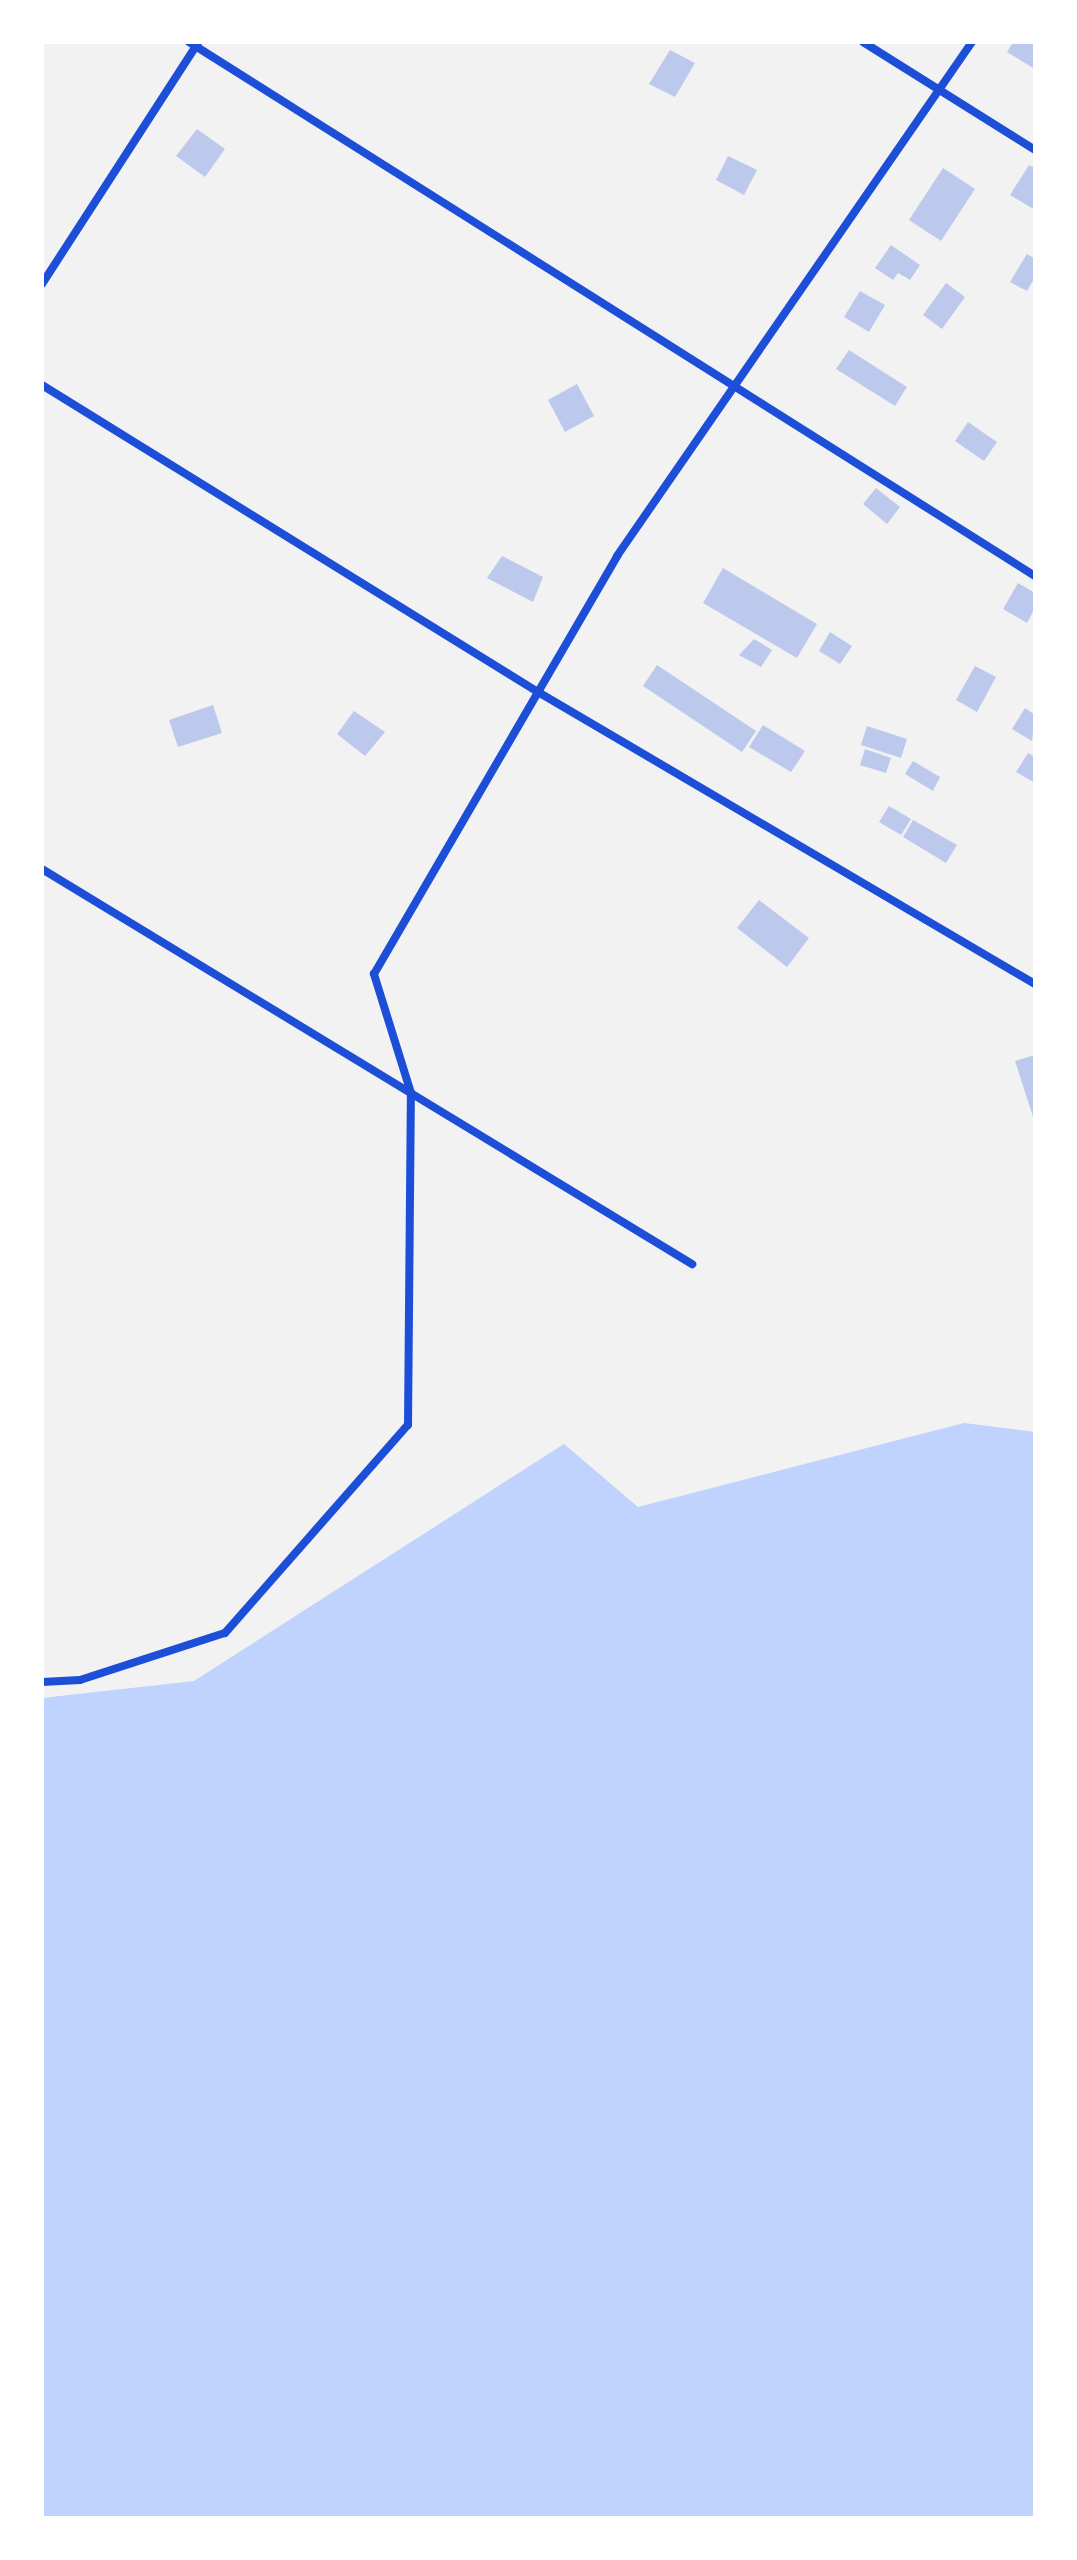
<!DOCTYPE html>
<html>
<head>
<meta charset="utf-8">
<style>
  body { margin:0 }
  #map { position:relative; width:1077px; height:2560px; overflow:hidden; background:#f2f2f2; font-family:Poppins,sans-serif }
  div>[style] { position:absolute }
  .water>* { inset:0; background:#bfd3fe }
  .building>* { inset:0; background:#bdc9ec }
  .minor>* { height:8px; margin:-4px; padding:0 4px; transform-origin:4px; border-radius:4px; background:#1d4ed8 }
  span { translate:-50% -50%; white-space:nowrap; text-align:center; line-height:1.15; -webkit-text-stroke:8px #fff; paint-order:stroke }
  .frame { position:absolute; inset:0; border:44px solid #fff; pointer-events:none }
</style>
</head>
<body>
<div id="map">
  <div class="water">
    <div style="clip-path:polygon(964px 1423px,1035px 1432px,1035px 2518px,42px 2518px,42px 1698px,194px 1681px,564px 1444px,638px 1507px)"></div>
  </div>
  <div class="building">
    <div style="clip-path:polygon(1013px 42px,1035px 42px,1035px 69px,1007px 52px)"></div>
    <div style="clip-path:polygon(670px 50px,695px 63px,675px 97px,649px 84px)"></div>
    <div style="clip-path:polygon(197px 129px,225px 149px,205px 177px,176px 156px)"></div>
    <div style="clip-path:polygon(728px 156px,757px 170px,744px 195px,716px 180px)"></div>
    <div style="clip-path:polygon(1029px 165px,1035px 168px,1035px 210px,1010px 195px)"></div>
    <div style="clip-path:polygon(943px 168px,975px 189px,941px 241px,909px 220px)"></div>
    <div style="clip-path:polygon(891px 245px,920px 265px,910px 280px,898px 273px,893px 280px,875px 268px)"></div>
    <div style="clip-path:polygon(1027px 254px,1035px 259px,1035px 277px,1027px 291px,1010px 282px)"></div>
    <div style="clip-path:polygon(946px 283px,965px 297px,942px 329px,923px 315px)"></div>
    <div style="clip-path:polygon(860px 291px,885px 305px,869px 332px,844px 317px)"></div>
    <div style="clip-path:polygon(849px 350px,907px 387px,895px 406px,836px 369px)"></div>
    <div style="clip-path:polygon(577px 384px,594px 416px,565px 432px,548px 400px)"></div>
    <div style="clip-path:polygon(968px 422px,997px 442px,984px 461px,955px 441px)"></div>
    <div style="clip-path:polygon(876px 488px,900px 507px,887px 524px,863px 504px)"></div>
    <div style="clip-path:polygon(502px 556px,543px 577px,533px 602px,487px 578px)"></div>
    <div style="clip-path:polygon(723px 568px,817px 624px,797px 658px,703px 603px)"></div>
    <div style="clip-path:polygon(1018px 583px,1035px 593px,1035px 608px,1027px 623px,1003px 609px)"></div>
    <div style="clip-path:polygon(830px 632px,852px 646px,840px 664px,819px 651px)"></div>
    <div style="clip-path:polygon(754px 639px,772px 650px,761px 667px,739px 655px)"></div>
    <div style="clip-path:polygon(657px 665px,756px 731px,742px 752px,643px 686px)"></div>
    <div style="clip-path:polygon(975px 666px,996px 677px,977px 712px,956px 700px)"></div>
    <div style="clip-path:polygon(213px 705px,222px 733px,178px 747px,169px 720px)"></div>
    <div style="clip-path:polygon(1025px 708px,1035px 715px,1032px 741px,1012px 729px)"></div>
    <div style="clip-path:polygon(354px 711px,385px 732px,365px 756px,337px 734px)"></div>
    <div style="clip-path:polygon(763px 725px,805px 751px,791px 772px,749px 747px)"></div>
    <div style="clip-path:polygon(867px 726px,907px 739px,901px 758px,861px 745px)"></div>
    <div style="clip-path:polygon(865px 749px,891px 758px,886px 773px,860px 765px)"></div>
    <div style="clip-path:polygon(1028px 753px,1035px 757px,1035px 783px,1016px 772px)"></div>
    <div style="clip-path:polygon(913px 761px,940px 777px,933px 791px,905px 774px)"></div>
    <div style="clip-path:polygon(889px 806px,911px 819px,901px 835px,879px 822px)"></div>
    <div style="clip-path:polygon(913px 820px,957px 845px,946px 863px,903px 837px)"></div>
    <div style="clip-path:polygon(759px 900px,809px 938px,787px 967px,737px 928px)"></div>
    <div style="clip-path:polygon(1035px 1055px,1035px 1120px,1034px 1120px,1015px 1061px)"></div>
  </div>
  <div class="minor">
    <div style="left:189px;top:42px;width:1000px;rotate:32.26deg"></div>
    <div style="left:863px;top:42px;width:203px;rotate:32.1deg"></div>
    <div style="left:42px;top:284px;width:287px;rotate:-57.1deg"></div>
    <div style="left:42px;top:385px;width:583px;rotate:31.76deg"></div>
    <div style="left:538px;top:692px;width:576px;rotate:30.44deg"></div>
    <div style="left:42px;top:869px;width:761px;rotate:31.29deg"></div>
    <div style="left:42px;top:1682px;width:38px;rotate:-3deg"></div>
    <div style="left:80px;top:1680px;width:152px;rotate:-18deg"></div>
    <div style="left:225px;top:1633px;width:277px;rotate:-48.7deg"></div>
    <div style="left:408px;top:1425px;width:332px;rotate:-89.5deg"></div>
    <div style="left:411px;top:1093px;width:125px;rotate:-107.3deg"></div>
    <div style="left:374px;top:974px;width:484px;rotate:-59.8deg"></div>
    <div style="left:617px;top:556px;width:625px;rotate:-55.37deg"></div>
  </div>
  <div class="frame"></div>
</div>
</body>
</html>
